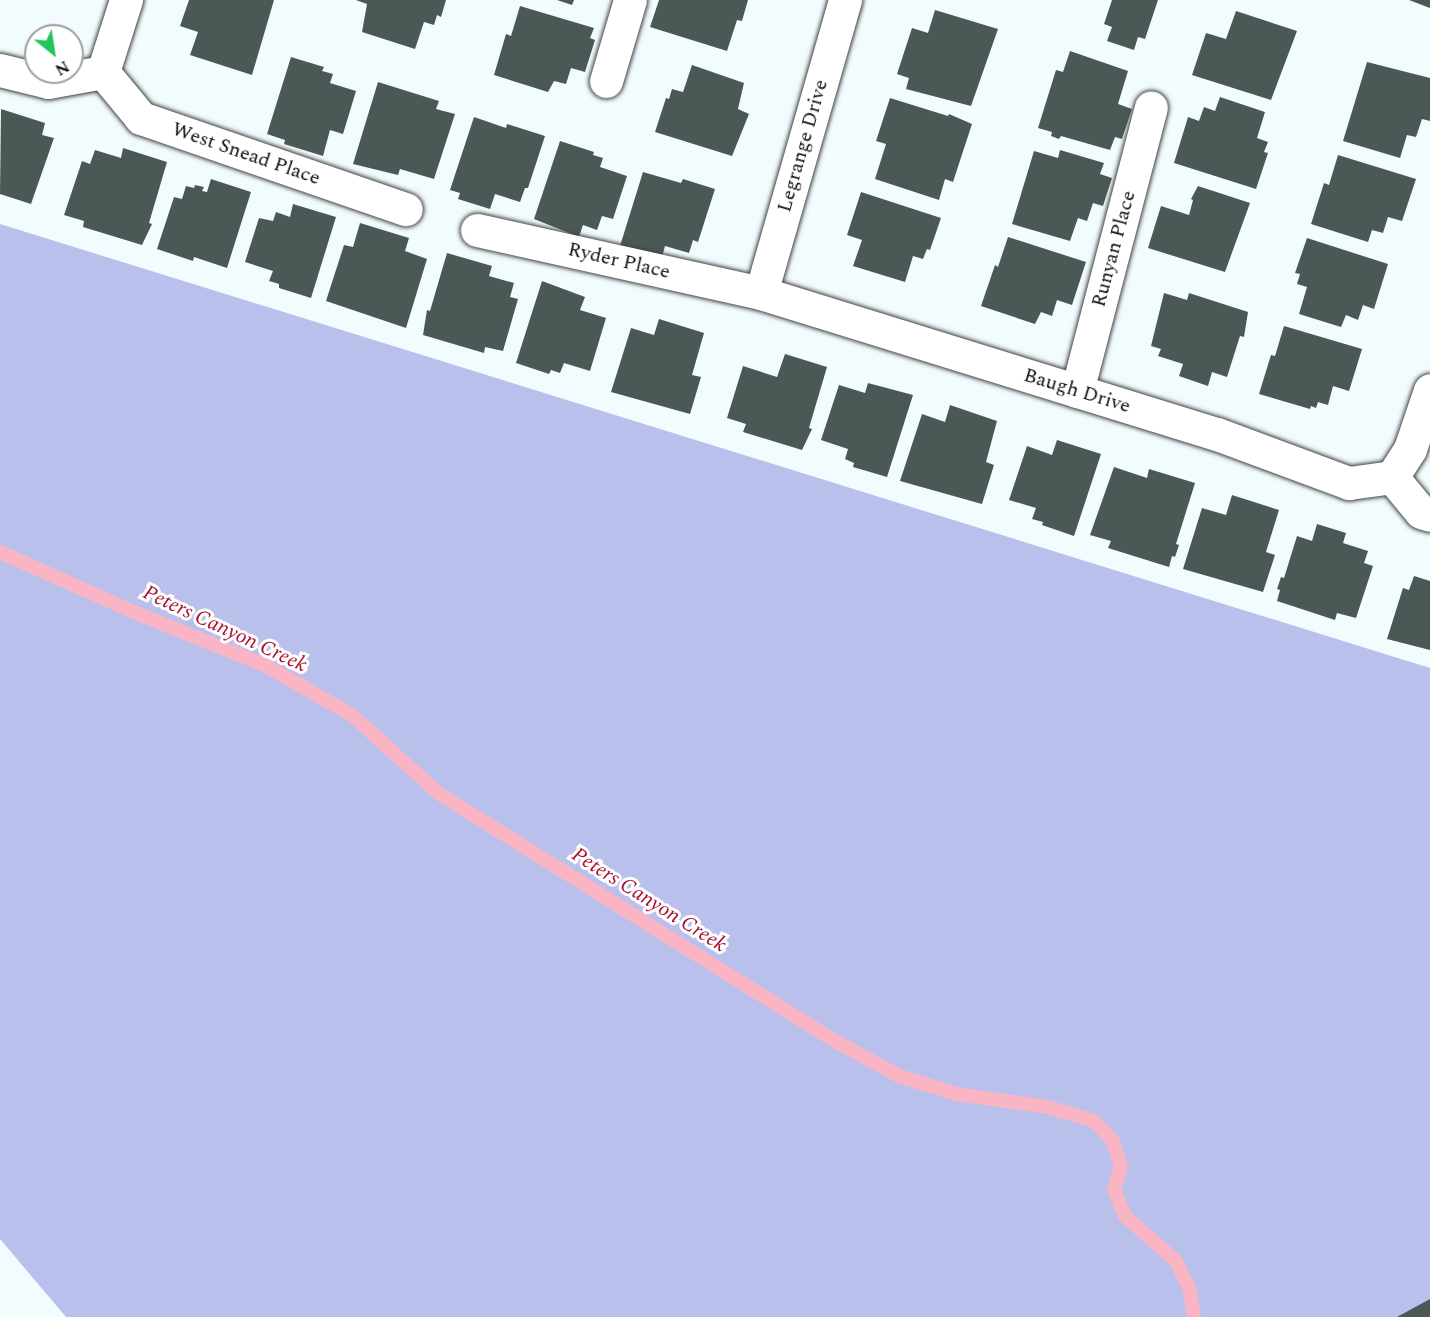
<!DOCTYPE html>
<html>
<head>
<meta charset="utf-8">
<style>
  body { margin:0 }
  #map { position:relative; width:1430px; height:1317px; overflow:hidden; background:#f2fcff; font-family:Spectral,serif }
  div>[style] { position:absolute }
  .green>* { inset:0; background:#b9c0ec }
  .stream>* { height:14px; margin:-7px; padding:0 7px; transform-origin:7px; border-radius:7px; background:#f9b5c4 }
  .building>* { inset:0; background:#4b5956 }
  .roads { filter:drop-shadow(0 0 2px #434343) drop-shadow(0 0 2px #434343) }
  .minor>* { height:33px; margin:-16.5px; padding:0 16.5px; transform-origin:16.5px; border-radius:16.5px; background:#fff }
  span { translate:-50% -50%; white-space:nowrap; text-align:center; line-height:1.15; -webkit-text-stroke:6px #fff; paint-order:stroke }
  .street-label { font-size:20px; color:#101010 }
  .water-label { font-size:21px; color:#a8122c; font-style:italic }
  .north { position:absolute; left:24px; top:24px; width:60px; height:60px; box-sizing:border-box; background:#fff; border:2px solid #9f9f9f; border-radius:50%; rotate:150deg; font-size:16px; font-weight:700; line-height:24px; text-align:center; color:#101010 }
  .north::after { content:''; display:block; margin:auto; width:21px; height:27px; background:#21c65a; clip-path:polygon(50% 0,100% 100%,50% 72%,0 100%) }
</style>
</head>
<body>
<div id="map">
  <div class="green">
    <div style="clip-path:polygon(0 224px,1430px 668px,1430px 1317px,66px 1317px,0 1239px)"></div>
  </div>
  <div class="stream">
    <div style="left:0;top:552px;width:147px;rotate:24.1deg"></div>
    <div style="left:134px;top:612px;width:143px;rotate:22.2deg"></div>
    <div style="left:266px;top:666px;width:99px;rotate:29.7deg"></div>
    <div style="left:352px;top:715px;width:116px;rotate:42.2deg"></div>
    <div style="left:438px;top:793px;width:470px;rotate:32deg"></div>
    <div style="left:837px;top:1042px;width:71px;rotate:28.7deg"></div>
    <div style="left:899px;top:1076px;width:60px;rotate:17.5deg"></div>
    <div style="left:956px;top:1094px;width:93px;rotate:8deg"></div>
    <div style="left:1048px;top:1107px;width:48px;rotate:16.9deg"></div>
    <div style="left:1094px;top:1121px;width:25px;rotate:45deg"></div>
    <div style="left:1112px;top:1139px;width:28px;rotate:72deg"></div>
    <div style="left:1121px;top:1166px;width:25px;rotate:106deg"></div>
    <div style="left:1114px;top:1190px;width:28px;rotate:67deg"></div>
    <div style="left:1125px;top:1216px;width:68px;rotate:41.4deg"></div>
    <div style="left:1176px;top:1261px;width:30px;rotate:64deg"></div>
    <div style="left:1189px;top:1288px;width:29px;rotate:80deg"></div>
  </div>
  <div class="building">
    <div style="clip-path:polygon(189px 0,274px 0,252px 75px,190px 55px,198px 32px,180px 26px)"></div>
    <div style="clip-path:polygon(356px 0,446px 0,441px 17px,437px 15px,434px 25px,424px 22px,415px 49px,362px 32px,367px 4px)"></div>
    <div style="clip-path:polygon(557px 0,574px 0,572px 5px)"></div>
    <div style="clip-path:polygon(659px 0,748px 0,742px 21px,737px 20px,727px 51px,650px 27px)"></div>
    <div style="clip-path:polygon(1112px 0,1158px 0,1145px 39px,1138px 37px,1134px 50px,1107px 41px,1112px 27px,1104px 24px)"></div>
    <div style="clip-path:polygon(1409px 0,1430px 0,1430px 8px)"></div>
    <div style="clip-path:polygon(520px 6px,594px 28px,590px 38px,595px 40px,585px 72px,571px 68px,566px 84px,554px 81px,548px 92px,494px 75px,506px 34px,511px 36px)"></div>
    <div style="clip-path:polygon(935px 10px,998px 29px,971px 106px,906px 89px,909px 78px,897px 74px,912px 28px,928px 33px)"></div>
    <div style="clip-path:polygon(1236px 11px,1297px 31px,1271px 100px,1192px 75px,1206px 33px,1226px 39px)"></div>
    <div style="clip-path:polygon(1070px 51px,1128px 71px,1118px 104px,1132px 109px,1122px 139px,1115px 137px,1110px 150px,1061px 136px,1059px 139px,1051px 136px,1052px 132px,1038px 128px,1056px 70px,1063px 72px)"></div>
    <div style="clip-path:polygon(291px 57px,324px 67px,322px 71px,333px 74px,330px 83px,356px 91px,343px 134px,330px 130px,323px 156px,284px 144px,285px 140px,267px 134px)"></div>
    <div style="clip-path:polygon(1367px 62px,1430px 78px,1430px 121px,1422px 119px,1416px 137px,1407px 135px,1400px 158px,1343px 141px)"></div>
    <div style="clip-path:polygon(692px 65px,744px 83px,738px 109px,749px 114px,732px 156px,655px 132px,666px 98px,669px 99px,672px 89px,683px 92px)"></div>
    <div style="clip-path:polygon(378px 82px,439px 101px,436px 109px,455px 114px,434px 179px,400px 169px,398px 175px,353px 164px)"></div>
    <div style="clip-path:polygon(1220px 97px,1265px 112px,1257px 138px,1268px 142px,1264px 152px,1268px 153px,1256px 189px,1174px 163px,1188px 117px,1199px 121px,1204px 107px,1215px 111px)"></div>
    <div style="clip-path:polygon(890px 98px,948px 116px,949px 114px,972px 124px,953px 182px,945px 179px,939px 200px,875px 179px,886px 144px,876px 141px)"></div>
    <div style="clip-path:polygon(1px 109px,45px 123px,42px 135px,54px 138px,31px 204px,0 194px)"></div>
    <div style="clip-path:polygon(474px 117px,506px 128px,507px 124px,545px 136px,528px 188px,525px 188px,520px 202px,495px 194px,490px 209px,458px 199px,460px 193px,450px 190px)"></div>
    <div style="clip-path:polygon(560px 141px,594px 152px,593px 155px,603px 158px,600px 167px,627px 176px,613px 219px,602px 216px,597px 230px,583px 225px,579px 237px,534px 219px)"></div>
    <div style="clip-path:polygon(123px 148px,167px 162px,149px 223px,152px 224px,142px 245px,83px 227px,84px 221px,64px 215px,82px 161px,90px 164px,95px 150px,121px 158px)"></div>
    <div style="clip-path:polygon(1060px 150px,1104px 163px,1100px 174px,1112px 178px,1103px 206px,1093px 203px,1087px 221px,1078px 218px,1070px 241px,1012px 224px,1034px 151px,1058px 158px)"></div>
    <div style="clip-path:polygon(1338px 155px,1416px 179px,1402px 221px,1388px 217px,1383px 233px,1372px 230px,1368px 242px,1311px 224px,1324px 183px,1329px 185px)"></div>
    <div style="clip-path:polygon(643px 172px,681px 183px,683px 179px,715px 189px,698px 242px,693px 240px,689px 253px,665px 246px,661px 261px,620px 246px)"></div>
    <div style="clip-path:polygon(211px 179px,251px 192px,227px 268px,194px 257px,193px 261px,157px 249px,174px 197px,182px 199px,186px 186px,194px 188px,195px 185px,204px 187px,202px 191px,207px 192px)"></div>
    <div style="clip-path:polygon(1198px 186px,1250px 203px,1225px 272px,1148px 248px,1161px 206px,1189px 215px,1193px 200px,1191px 199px)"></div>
    <div style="clip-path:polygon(861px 192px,941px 218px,930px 250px,927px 249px,923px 259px,913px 256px,905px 282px,853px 266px,862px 240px,847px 235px)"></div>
    <div style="clip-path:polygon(293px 204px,336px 217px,311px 298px,279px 288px,279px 284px,269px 281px,273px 271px,245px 262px,259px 218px,273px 221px,276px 212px,290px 217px)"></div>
    <div style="clip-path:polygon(360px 223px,409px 238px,405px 251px,427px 259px,406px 328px,326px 301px,344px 245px,353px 247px)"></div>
    <div style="clip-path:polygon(1008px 237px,1086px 262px,1072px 305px,1057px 300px,1052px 316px,1041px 312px,1035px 324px,981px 306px,995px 265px,998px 267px)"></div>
    <div style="clip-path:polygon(1307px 238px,1388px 264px,1374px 309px,1363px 305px,1358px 320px,1346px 315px,1341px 327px,1299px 314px,1307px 287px,1297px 284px,1300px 274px,1295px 273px)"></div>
    <div style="clip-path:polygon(447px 253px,492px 266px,489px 276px,514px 283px,510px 297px,518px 299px,503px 351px,485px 347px,484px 353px,423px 335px,427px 310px,430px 311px)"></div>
    <div style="clip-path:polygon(542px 281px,585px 297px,580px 310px,606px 318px,590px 371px,564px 363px,560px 373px,551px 370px,549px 374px,516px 363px)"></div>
    <div style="clip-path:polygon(1164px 293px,1187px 300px,1189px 293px,1248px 312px,1244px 337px,1240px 336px,1227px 377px,1212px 372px,1208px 386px,1179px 376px,1183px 364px,1158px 356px,1161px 349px,1151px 346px)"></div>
    <div style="clip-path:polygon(659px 319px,704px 333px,692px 375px,701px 377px,690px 414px,611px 392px,631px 328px,654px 335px)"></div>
    <div style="clip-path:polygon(1284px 326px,1362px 349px,1349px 391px,1333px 386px,1328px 405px,1318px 402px,1316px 408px,1311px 406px,1310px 409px,1259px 394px,1271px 355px,1275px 356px)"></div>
    <div style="clip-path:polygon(785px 354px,827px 367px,809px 428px,812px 429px,802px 450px,743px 432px,746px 424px,727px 418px,743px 366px,777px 377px)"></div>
    <div style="clip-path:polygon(868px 383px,913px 395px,887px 477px,853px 467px,854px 463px,845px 459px,848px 449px,821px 440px,839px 385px,865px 393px)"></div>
    <div style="clip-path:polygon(950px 405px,997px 421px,986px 462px,994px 465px,982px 504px,900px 481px,922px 414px,945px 422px)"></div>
    <div style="clip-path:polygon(1057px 440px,1101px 454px,1074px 536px,1042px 525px,1043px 522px,1032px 519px,1036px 508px,1009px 500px,1027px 446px,1052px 455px)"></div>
    <div style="clip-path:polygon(1114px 467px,1147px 478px,1149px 469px,1195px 483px,1176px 544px,1179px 545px,1175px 557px,1172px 556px,1169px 567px,1108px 548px,1111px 541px,1090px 535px)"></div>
    <div style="clip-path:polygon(1232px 495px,1279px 510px,1266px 552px,1275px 555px,1263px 592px,1183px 569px,1202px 508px,1226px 515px)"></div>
    <div style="clip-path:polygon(1317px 524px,1346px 533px,1343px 543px,1368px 551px,1364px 563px,1373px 566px,1356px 618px,1337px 613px,1335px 620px,1277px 601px,1280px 590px,1277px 589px,1281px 577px,1284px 578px,1297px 536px,1312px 541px)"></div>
    <div style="clip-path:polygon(1414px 576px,1430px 581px,1430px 650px,1387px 639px,1403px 588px,1409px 590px)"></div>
    <div style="clip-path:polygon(1430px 1299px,1430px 1317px,1397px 1317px)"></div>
  </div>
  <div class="roads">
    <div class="minor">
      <div style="left:0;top:70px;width:49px;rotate:14deg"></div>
      <div style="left:48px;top:82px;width:56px;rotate:-10.3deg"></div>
      <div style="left:103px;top:72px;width:60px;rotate:50.4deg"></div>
      <div style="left:141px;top:118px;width:280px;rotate:19deg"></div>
      <div style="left:103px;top:72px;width:76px;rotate:-72.3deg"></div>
      <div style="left:606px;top:81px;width:84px;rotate:-73.5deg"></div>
      <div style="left:477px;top:230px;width:291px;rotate:12.5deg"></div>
      <div style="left:761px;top:293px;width:477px;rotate:17.2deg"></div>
      <div style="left:1217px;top:434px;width:141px;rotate:20.4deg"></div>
      <div style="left:1349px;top:483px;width:43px;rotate:-7.9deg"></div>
      <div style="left:761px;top:293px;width:305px;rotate:-74deg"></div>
      <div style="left:1077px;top:391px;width:293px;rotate:-75.4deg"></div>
      <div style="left:1392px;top:477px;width:33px;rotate:-57deg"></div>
      <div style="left:1410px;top:449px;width:62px;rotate:-71.3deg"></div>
      <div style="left:1392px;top:477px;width:45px;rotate:50.4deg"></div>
      <div style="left:1421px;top:512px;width:9px;rotate:18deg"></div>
    </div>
  </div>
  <div class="street-label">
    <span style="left:803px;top:146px;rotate:-74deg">Legrange Drive</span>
    <span style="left:246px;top:154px;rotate:19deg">West Snead Place</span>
    <span style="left:1114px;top:249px;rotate:-75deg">Runyan Place</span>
    <span style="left:619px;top:261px;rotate:13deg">Ryder Place</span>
    <span style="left:1077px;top:391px;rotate:17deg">Baugh Drive</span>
  </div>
  <div class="water-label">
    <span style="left:225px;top:629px;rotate:25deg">Peters Canyon Creek</span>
    <span style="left:649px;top:900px;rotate:32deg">Peters Canyon Creek</span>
  </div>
  <div class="north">N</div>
</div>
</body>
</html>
